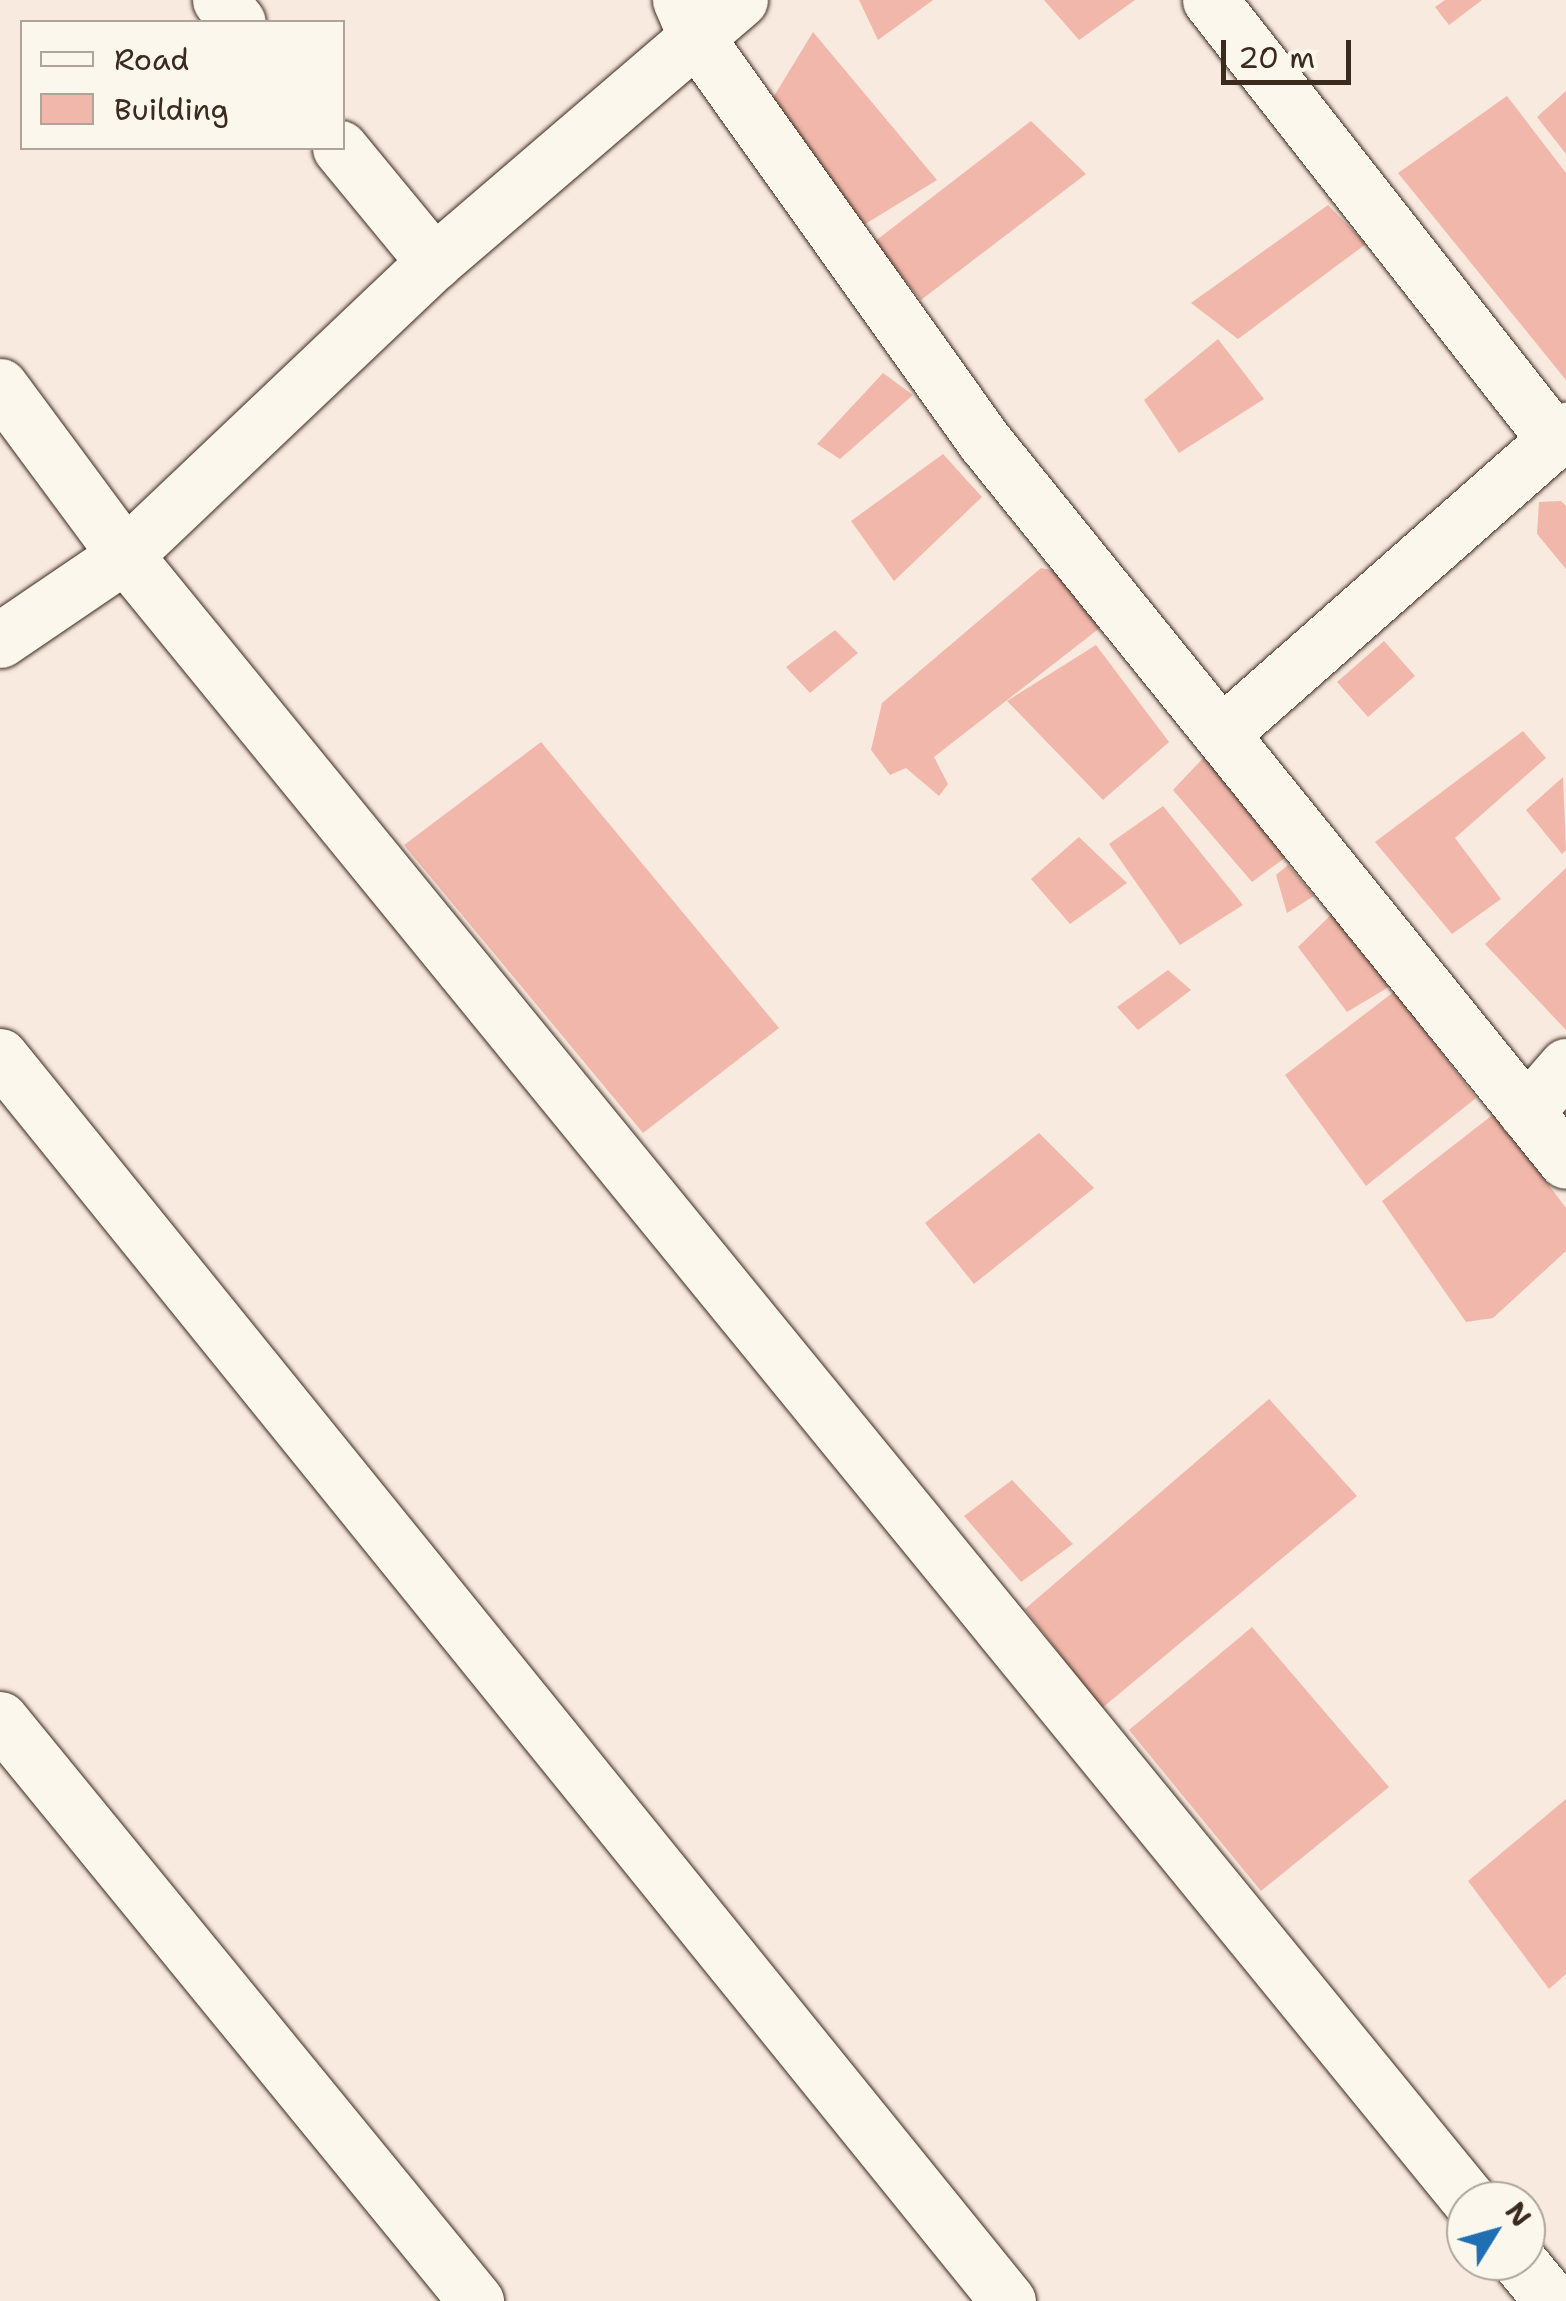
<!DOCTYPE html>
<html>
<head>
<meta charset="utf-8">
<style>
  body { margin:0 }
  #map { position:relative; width:1566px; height:2301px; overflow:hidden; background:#f9eadf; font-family:"Shantell Sans",sans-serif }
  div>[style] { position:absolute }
  .building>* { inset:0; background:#f1b7aa }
  .roads { filter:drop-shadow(0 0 2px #3b2a1e) drop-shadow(0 0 2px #3b2a1e) }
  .minor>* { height:55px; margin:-27.5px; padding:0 27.5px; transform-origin:27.5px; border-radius:27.5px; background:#fbf7ec }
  span { translate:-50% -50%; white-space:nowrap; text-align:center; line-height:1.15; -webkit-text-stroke:9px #fbf7ec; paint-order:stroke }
  .legend { position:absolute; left:20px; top:20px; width:325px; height:130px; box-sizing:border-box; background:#fbf7ec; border:2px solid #aea59a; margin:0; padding:12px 18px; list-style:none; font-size:30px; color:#3b2a1e }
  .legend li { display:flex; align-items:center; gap:20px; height:50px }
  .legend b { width:50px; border:2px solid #aea59a }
  .north { position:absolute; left:1446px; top:2181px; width:100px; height:100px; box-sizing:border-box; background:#fbf7ec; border:2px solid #aea59a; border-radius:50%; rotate:53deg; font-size:28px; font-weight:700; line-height:40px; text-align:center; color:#3b2a1e }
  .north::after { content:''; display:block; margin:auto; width:35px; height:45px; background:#1f6fb2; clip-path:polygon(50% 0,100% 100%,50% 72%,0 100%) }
  .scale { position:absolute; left:1221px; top:40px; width:130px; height:45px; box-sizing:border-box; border:5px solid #3b2a1e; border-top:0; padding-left:12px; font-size:30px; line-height:35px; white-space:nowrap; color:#3b2a1e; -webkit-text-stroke:8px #fbf7ec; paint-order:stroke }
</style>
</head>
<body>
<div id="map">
  <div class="building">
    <div style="clip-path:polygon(859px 0,933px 0,878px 40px)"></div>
    <div style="clip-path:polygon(1044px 0,1135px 0,1079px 40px)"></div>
    <div style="clip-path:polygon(1445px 0,1482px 0,1449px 25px,1435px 7px)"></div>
    <div style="clip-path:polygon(813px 32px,937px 180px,862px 226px,768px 106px)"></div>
    <div style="clip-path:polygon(1566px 91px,1566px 154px,1537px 117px)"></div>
    <div style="clip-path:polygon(1507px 96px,1566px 173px,1566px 380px,1398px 173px)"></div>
    <div style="clip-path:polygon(1031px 121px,1086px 174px,921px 300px,874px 242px)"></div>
    <div style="clip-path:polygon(1328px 205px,1366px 244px,1238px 339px,1191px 303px)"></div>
    <div style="clip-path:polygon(1218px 339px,1264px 399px,1179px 453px,1144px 400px)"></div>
    <div style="clip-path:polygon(883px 373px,913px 395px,840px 459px,817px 444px)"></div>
    <div style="clip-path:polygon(943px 454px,982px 497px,894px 581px,851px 521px)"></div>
    <div style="clip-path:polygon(1561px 501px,1566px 506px,1566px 569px,1537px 534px,1539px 502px)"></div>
    <div style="clip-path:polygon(1041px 568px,1060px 572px,1101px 627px,934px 757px,948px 784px,939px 796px,906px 768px,890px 775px,871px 750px,882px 703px)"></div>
    <div style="clip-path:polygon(835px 630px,858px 653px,810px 693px,786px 667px)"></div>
    <div style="clip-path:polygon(1384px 641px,1415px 676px,1368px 717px,1337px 682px)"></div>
    <div style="clip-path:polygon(1096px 645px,1169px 742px,1103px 800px,1007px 701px)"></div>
    <div style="clip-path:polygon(1523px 731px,1546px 758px,1455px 838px,1501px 899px,1452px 934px,1375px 842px)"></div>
    <div style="clip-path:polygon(541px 742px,779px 1028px,643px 1133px,404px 845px)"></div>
    <div style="clip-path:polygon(1205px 756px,1286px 857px,1252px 882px,1173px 790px)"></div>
    <div style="clip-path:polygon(1563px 777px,1566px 850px,1562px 854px,1526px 810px)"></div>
    <div style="clip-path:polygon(1163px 806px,1243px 905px,1180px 945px,1109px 844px)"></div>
    <div style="clip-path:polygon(1079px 837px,1127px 883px,1070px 924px,1031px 879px)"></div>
    <div style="clip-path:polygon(1288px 865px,1314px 896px,1287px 913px,1276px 875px)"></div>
    <div style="clip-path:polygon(1566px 868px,1566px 1030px,1485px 944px)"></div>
    <div style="clip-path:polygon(1341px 905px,1397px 982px,1347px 1012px,1298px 947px)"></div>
    <div style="clip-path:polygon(1168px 970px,1191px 990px,1138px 1030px,1117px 1007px)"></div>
    <div style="clip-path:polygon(1395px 991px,1476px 1098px,1366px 1186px,1285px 1075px)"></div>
    <div style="clip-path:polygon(1495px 1113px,1566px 1208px,1566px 1251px,1493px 1318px,1466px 1322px,1382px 1201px)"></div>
    <div style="clip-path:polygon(1039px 1133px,1094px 1188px,974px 1284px,925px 1223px)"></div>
    <div style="clip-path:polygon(1269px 1399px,1357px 1496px,1102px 1708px,1025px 1609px)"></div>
    <div style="clip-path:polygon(1012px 1480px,1073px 1544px,1021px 1582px,964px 1516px)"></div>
    <div style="clip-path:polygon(1252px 1627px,1389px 1787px,1261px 1891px,1129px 1730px)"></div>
    <div style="clip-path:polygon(1566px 1799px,1566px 1974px,1549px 1989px,1468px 1881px)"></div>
  </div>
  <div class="roads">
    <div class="minor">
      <div style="left:220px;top:0;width:28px;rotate:51deg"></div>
      <div style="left:680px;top:0;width:40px;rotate:66.6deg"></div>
      <div style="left:696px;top:37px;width:498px;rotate:54.5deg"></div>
      <div style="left:985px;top:442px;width:924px;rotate:51.06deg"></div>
      <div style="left:1210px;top:0;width:559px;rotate:51.9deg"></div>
      <div style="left:340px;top:148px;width:148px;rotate:50.5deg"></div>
      <div style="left:0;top:386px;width:210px;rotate:53.5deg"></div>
      <div style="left:125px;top:555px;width:2126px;rotate:50.75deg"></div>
      <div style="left:0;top:640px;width:151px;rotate:-34.2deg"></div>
      <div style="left:125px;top:555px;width:426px;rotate:-43.5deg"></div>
      <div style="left:434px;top:262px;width:403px;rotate:-40.6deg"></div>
      <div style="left:1221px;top:734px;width:460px;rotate:-41.4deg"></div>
      <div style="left:0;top:1056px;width:1602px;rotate:51.01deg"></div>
      <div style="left:1526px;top:1112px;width:61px;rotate:-49deg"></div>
      <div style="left:0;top:1719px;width:752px;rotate:50.72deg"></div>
      <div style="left:1519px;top:2261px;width:52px;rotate:50.5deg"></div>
    </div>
  </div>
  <ul class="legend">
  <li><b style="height:12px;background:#fbf7ec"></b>Road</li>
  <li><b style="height:28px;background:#f1b7aa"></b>Building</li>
  </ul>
  <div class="north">N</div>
  <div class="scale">20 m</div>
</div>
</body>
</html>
